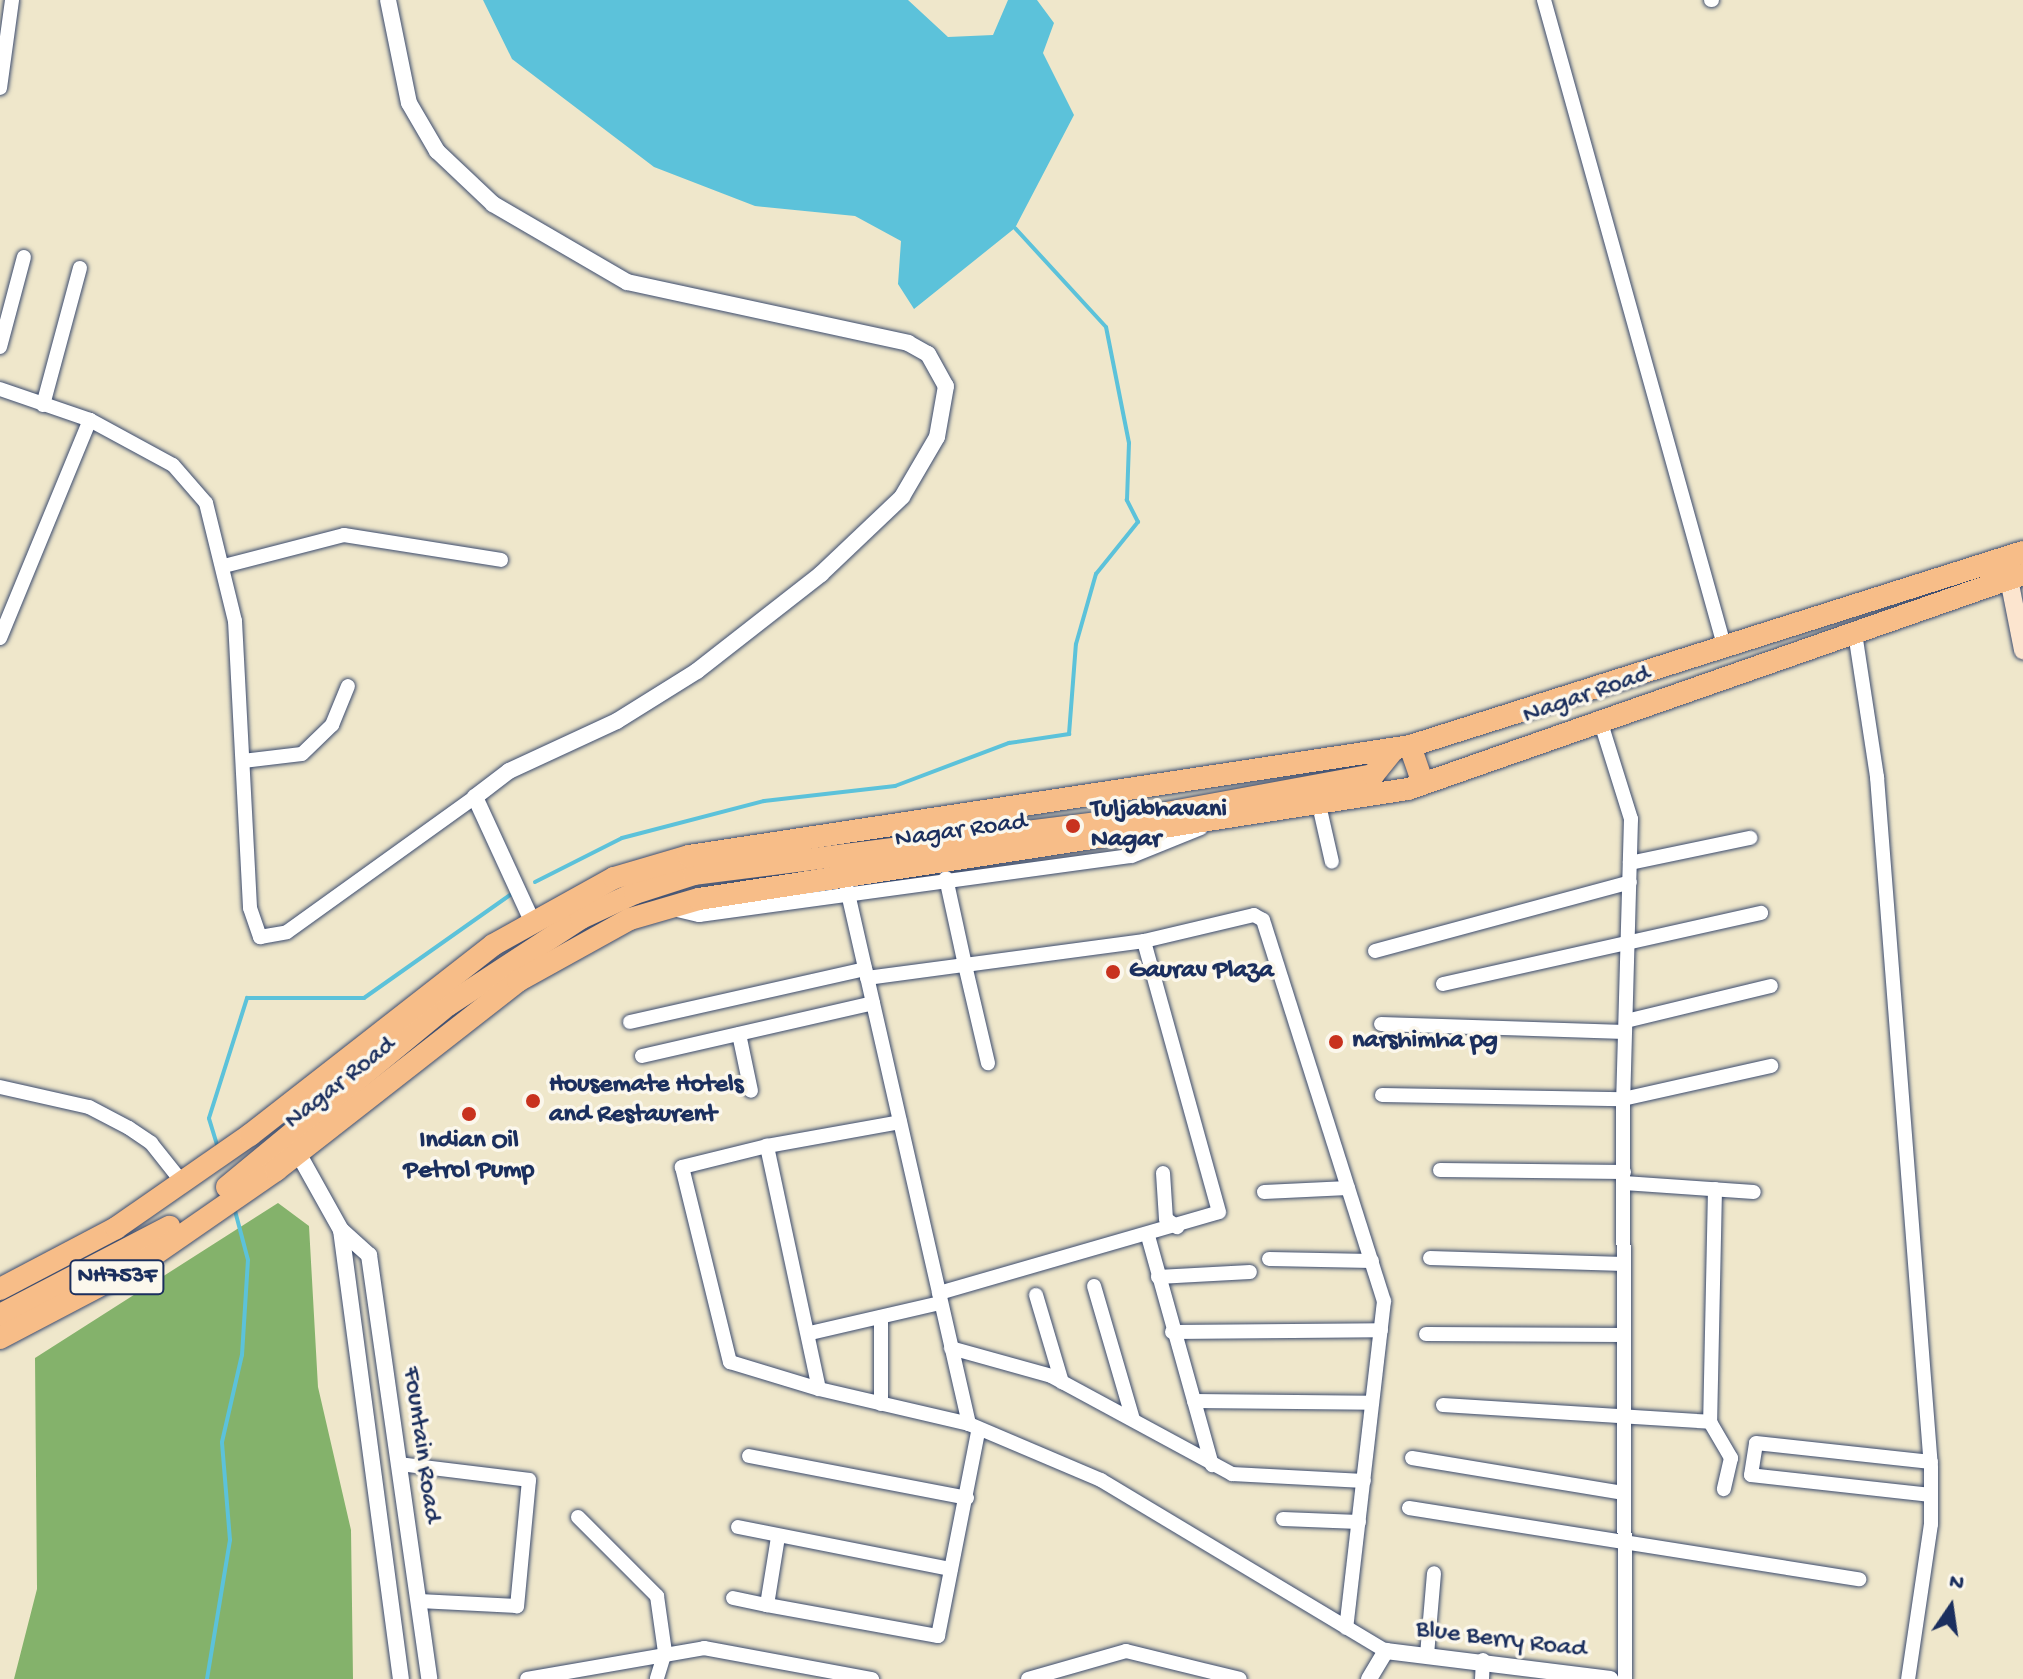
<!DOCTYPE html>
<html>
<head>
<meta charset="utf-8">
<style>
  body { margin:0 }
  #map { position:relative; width:2023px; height:1679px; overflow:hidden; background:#efe7cb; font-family:"Gochi Hand",sans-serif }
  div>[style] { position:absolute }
  .forest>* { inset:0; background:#84b26b }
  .water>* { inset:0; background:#5cc2da }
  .stream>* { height:4px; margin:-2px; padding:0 2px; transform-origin:2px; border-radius:2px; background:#5cc2da }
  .roads { filter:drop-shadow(0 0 2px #3b4b6e) drop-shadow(0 0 2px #3b4b6e) }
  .minor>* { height:14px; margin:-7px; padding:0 7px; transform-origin:7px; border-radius:7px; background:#fff }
  .tertiary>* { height:16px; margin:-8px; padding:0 8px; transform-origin:8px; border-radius:8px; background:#fff }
  .secondary>* { height:18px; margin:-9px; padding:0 9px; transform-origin:9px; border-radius:9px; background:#fce5cf }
  .trunk>* { height:22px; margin:-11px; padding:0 11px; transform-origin:11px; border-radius:11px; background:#f7bd88 }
  .dots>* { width:22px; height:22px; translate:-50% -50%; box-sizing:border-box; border:4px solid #fbf7ec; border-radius:50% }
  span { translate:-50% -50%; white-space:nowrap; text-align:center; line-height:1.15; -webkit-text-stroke:7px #fbf7ec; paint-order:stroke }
  .shield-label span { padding:2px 6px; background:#fbf7ec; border:2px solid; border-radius:6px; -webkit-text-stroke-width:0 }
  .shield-label { font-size:24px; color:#1b2f5e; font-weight:700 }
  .street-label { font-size:26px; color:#1b2f5e }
  .poi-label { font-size:26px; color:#1b2f5e; font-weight:700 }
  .left { translate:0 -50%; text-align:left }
  .north { position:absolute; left:1911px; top:1567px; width:80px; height:80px; -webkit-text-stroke:6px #fbf7ec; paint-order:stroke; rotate:13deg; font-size:22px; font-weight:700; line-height:32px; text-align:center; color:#1b2f5e }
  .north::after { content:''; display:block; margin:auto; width:28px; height:36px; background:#1b2f5e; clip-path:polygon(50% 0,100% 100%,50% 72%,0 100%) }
</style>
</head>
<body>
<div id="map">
  <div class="forest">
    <div style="clip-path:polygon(278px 1203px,309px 1226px,318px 1387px,351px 1530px,353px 1679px,14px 1679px,37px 1589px,35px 1358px)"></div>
  </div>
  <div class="water">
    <div style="clip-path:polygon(483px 0,908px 0,948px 37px,993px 35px,1008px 0,1037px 0,1054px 23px,1043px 53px,1074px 115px,1015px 228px,914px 309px,898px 284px,901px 241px,855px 216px,755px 206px,654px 167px,512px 59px)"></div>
  </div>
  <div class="stream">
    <div style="left:535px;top:882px;width:97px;rotate:-26.8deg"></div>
    <div style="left:622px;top:838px;width:147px;rotate:-14.6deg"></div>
    <div style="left:764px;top:801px;width:132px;rotate:-6.5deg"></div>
    <div style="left:895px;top:786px;width:122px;rotate:-20.7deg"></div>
    <div style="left:1009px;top:743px;width:61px;rotate:-8.5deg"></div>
    <div style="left:1069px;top:734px;width:90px;rotate:-85.6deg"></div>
    <div style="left:1076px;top:644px;width:73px;rotate:-74.1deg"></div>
    <div style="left:1096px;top:574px;width:67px;rotate:-51.1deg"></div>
    <div style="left:1138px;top:522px;width:25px;rotate:-117deg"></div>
    <div style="left:1127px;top:500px;width:57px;rotate:-88deg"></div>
    <div style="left:1129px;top:443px;width:118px;rotate:-101.2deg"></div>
    <div style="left:1106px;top:327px;width:134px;rotate:-132.6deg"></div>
    <div style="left:218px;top:1148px;width:31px;rotate:-107deg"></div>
    <div style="left:209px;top:1118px;width:126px;rotate:-72.4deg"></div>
    <div style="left:247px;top:998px;width:117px"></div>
    <div style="left:364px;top:998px;width:182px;rotate:-35.2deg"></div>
    <div style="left:207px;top:1679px;width:141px;rotate:-80.6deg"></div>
    <div style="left:230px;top:1540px;width:98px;rotate:-94.7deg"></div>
    <div style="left:222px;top:1442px;width:89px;rotate:-77.1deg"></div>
    <div style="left:242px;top:1355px;width:95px;rotate:-86.4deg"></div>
    <div style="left:248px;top:1260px;width:55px;rotate:-104.8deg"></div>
  </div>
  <div class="roads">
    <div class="minor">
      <div style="left:1544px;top:0;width:670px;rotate:74.41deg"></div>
      <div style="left:1711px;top:0;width:1px"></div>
      <div style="left:0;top:88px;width:89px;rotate:-82.2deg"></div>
      <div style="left:0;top:347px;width:93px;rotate:-75.1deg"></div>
      <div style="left:0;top:389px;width:95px;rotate:19deg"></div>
      <div style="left:90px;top:420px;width:94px;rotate:28.5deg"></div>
      <div style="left:173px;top:465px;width:50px;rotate:49deg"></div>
      <div style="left:206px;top:503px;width:122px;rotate:76.2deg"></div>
      <div style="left:235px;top:621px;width:287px;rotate:87deg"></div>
      <div style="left:250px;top:908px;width:31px;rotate:71deg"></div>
      <div style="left:260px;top:937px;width:27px;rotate:-10deg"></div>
      <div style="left:287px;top:932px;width:231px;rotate:-35.7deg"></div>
      <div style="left:43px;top:405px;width:142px;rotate:-74.9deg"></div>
      <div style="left:224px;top:566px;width:124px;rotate:-14.5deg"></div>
      <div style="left:344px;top:535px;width:159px;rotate:9deg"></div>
      <div style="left:1855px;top:633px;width:146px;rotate:81.3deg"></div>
      <div style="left:1877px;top:777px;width:692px;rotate:85.53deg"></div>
      <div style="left:1931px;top:1467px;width:57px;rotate:90deg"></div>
      <div style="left:1931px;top:1524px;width:157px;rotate:98.4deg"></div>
      <div style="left:0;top:638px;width:236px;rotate:-67.6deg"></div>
      <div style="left:1600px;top:720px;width:104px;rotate:72.6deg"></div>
      <div style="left:1631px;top:819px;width:280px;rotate:91.6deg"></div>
      <div style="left:1623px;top:1099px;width:580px;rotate:89.8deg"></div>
      <div style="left:243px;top:761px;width:59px;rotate:-6.8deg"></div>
      <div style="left:302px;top:754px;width:42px;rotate:-44deg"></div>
      <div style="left:332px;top:725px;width:42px;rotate:-67.7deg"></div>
      <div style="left:1319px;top:805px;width:58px;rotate:77.2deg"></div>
      <div style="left:1630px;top:863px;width:123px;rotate:-11.8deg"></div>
      <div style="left:946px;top:878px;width:89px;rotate:77.7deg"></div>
      <div style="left:965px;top:965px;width:181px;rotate:-7.6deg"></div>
      <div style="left:1144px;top:941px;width:113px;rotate:-13.3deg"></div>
      <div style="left:1254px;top:915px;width:10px;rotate:29deg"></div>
      <div style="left:1263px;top:920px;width:400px;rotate:72.4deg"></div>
      <div style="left:1384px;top:1301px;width:329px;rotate:96.6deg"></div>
      <div style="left:847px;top:889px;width:549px;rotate:77.15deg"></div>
      <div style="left:969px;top:1424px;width:143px;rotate:23deg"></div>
      <div style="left:1101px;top:1480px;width:332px;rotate:31deg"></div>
      <div style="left:673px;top:909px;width:27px;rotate:13deg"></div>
      <div style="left:699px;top:915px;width:437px;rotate:-7.8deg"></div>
      <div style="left:1132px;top:856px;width:74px;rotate:-22.1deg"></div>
      <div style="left:1375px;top:951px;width:264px;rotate:-15.1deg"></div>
      <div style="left:867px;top:978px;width:99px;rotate:-7.6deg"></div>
      <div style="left:965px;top:965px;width:101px;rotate:76.8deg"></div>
      <div style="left:1443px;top:984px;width:326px;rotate:-12.6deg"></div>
      <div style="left:1626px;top:1021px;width:149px;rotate:-13.6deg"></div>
      <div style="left:630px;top:1022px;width:241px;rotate:-12.7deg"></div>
      <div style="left:1381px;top:1024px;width:244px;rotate:1.9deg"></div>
      <div style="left:739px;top:1034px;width:58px;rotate:78.1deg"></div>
      <div style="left:642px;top:1056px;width:237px;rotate:-12.9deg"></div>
      <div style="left:0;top:1087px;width:91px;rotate:12.7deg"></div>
      <div style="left:89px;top:1107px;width:45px;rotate:27.7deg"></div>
      <div style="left:129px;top:1128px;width:27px;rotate:34deg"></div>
      <div style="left:151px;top:1143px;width:50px;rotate:51.5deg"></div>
      <div style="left:1382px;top:1095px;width:241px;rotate:1deg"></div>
      <div style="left:1623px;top:1099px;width:152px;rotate:-12.6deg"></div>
      <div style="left:767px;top:1146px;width:135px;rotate:-10.2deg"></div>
      <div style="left:1440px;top:1170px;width:184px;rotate:0.6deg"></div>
      <div style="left:1163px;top:1173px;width:46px;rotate:86.3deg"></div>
      <div style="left:1166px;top:1219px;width:14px;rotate:36deg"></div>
      <div style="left:1624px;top:1183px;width:130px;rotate:4deg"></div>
      <div style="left:1715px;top:1189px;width:233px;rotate:91.2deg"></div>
      <div style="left:1710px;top:1422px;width:42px;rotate:59.7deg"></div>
      <div style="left:1731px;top:1458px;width:32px;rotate:103deg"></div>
      <div style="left:1264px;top:1192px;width:84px;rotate:-2.7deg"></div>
      <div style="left:1148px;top:1236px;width:238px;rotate:74.4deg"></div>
      <div style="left:1430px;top:1258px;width:194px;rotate:1.8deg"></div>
      <div style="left:1269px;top:1259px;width:103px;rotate:1.1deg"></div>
      <div style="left:1158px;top:1277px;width:92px;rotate:-3.1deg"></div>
      <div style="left:1094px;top:1286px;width:139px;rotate:73.7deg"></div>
      <div style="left:939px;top:1293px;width:291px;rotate:-16.1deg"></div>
      <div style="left:1219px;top:1212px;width:281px;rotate:-105.5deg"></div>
      <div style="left:1036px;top:1295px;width:91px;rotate:73.4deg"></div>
      <div style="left:1172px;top:1332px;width:209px;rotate:-0.5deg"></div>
      <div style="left:810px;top:1333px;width:133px;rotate:-13deg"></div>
      <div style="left:1426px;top:1334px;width:198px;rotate:0.3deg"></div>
      <div style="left:951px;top:1348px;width:104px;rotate:15.6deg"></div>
      <div style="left:1051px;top:1376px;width:206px;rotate:28.4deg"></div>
      <div style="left:1232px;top:1474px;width:132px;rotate:3deg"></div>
      <div style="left:819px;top:1389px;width:249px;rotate:-102.1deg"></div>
      <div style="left:767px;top:1146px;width:88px;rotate:166.1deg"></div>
      <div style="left:682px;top:1167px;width:201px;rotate:76.2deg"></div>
      <div style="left:730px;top:1362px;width:93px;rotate:16.9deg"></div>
      <div style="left:819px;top:1389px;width:154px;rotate:13.1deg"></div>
      <div style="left:1194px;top:1401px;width:178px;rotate:0.6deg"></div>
      <div style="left:881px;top:1404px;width:87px;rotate:-90deg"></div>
      <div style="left:1443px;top:1405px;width:268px;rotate:3.6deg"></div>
      <div style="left:749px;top:1456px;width:222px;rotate:10.9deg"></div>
      <div style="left:1412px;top:1458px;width:215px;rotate:9.4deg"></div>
      <div style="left:399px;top:1464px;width:131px;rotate:7deg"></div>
      <div style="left:529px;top:1480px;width:127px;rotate:95.4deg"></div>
      <div style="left:517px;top:1606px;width:98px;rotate:-177.1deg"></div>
      <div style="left:1931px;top:1495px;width:181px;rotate:-173.7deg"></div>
      <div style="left:1751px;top:1475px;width:32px;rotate:-81deg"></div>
      <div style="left:1756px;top:1443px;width:176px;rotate:6.2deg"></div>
      <div style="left:1409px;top:1508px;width:456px;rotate:9deg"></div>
      <div style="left:578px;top:1517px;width:112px;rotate:45deg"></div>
      <div style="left:657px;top:1596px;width:57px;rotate:81.9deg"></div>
      <div style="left:665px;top:1652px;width:28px;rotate:107deg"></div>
      <div style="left:1283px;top:1519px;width:76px;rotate:2.3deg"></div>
      <div style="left:738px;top:1527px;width:217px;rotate:11.2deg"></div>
      <div style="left:778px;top:1537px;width:69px;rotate:99.2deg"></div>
      <div style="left:767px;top:1605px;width:174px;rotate:10.3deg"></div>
      <div style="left:938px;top:1636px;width:207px;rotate:-78.9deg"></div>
      <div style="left:733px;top:1598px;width:35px;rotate:12deg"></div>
      <div style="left:1427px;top:1655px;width:82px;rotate:-85.1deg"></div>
      <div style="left:527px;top:1679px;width:180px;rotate:-9.9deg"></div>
      <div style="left:704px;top:1648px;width:171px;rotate:10.5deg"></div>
      <div style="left:1028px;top:1679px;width:102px;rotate:-15.9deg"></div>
      <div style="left:1126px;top:1651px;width:117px;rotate:13.8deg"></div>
      <div style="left:1482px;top:1679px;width:19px;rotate:-87deg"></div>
    </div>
    <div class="tertiary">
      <div style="left:388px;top:0;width:105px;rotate:78.5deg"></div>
      <div style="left:409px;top:103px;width:56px;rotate:59.7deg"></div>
      <div style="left:437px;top:151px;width:77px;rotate:43.4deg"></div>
      <div style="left:493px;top:204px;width:155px;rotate:30.2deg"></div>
      <div style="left:627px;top:282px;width:288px;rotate:12.2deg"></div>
      <div style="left:908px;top:343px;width:23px;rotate:29deg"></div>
      <div style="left:928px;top:354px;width:37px;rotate:61deg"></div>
      <div style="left:946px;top:386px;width:52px;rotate:100deg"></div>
      <div style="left:937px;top:437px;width:69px;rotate:120.3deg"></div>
      <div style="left:902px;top:497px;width:112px;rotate:136.5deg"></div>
      <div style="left:821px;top:574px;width:157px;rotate:142deg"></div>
      <div style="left:697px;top:671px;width:94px;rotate:148deg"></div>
      <div style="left:617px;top:721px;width:119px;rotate:155.2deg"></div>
      <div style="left:509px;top:771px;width:43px;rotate:142.6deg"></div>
      <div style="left:475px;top:797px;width:134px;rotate:65.3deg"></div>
      <div style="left:298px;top:1153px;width:88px;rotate:60.8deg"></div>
      <div style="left:341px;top:1230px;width:453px;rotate:82.4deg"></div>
      <div style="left:341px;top:1230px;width:38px;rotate:42deg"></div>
      <div style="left:369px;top:1255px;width:428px;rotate:81.9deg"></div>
      <div style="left:1369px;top:1679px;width:33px;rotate:-59deg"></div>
      <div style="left:1386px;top:1651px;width:226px;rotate:7.1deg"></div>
    </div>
    <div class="secondary">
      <div style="left:2007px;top:569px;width:83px;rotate:78.8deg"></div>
    </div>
    <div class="trunk">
      <div style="left:1410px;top:746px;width:39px;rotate:71deg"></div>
      <div style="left:227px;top:1187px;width:286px;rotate:-39.5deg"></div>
      <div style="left:448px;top:1005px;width:159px;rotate:-33.2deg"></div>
      <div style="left:581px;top:918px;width:60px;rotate:-24.8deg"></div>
      <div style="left:635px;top:893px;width:62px;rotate:-17.9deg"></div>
      <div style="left:694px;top:874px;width:460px;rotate:-7.2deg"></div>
      <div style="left:1150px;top:816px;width:227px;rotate:-10.4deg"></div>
      <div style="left:1373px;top:775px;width:33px;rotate:-51deg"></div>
      <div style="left:0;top:1289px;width:131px;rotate:-27.7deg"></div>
      <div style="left:116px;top:1228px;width:163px;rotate:-34.8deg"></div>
      <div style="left:250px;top:1135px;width:308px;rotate:-38deg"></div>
      <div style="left:493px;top:945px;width:138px;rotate:-29deg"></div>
      <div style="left:614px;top:878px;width:78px;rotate:-16.3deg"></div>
      <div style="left:689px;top:856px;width:729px;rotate:-8.67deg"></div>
      <div style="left:1410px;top:746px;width:643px;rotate:-17.56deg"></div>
      <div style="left:0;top:1315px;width:191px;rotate:-27.5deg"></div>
      <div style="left:0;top:1338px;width:157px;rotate:-27.7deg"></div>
      <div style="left:139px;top:1265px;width:167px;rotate:-34.7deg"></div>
      <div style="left:276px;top:1170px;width:307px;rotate:-38deg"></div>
      <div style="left:518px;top:981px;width:128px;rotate:-29deg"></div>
      <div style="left:630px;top:919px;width:72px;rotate:-16.2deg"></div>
      <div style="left:699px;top:899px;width:717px;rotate:-8.82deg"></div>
      <div style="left:1408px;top:789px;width:651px;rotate:-19.27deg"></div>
    </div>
  </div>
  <div class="dots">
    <div style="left:1073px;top:826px;background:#c8321e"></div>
    <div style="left:1113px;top:972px;background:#c8321e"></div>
    <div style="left:1336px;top:1042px;background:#c8321e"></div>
    <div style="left:533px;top:1101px;background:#c8321e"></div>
    <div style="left:469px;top:1114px;background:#c8321e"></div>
  </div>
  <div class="shield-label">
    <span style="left:117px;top:1277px">NH753F</span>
  </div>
  <div class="street-label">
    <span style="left:1587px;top:696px;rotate:-19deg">Nagar Road</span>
    <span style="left:961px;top:832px;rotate:-8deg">Nagar Road</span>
    <span style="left:341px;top:1084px;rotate:-38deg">Nagar Road</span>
    <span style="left:420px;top:1445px;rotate:82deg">Fountain Road</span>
    <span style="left:1501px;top:1641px;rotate:7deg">Blue Berry Road</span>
  </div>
  <div class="poi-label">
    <span class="left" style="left:1091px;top:826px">Tuljabhavani<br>Nagar</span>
    <span class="left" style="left:1129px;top:972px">Gaurav Plaza</span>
    <span class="left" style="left:1352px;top:1042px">narshimha pg</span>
    <span class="left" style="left:549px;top:1101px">Housemate Hotels<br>and Restaurent</span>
    <span style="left:469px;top:1157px">Indian Oil<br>Petrol Pump</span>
  </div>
  <div class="north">N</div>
</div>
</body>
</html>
